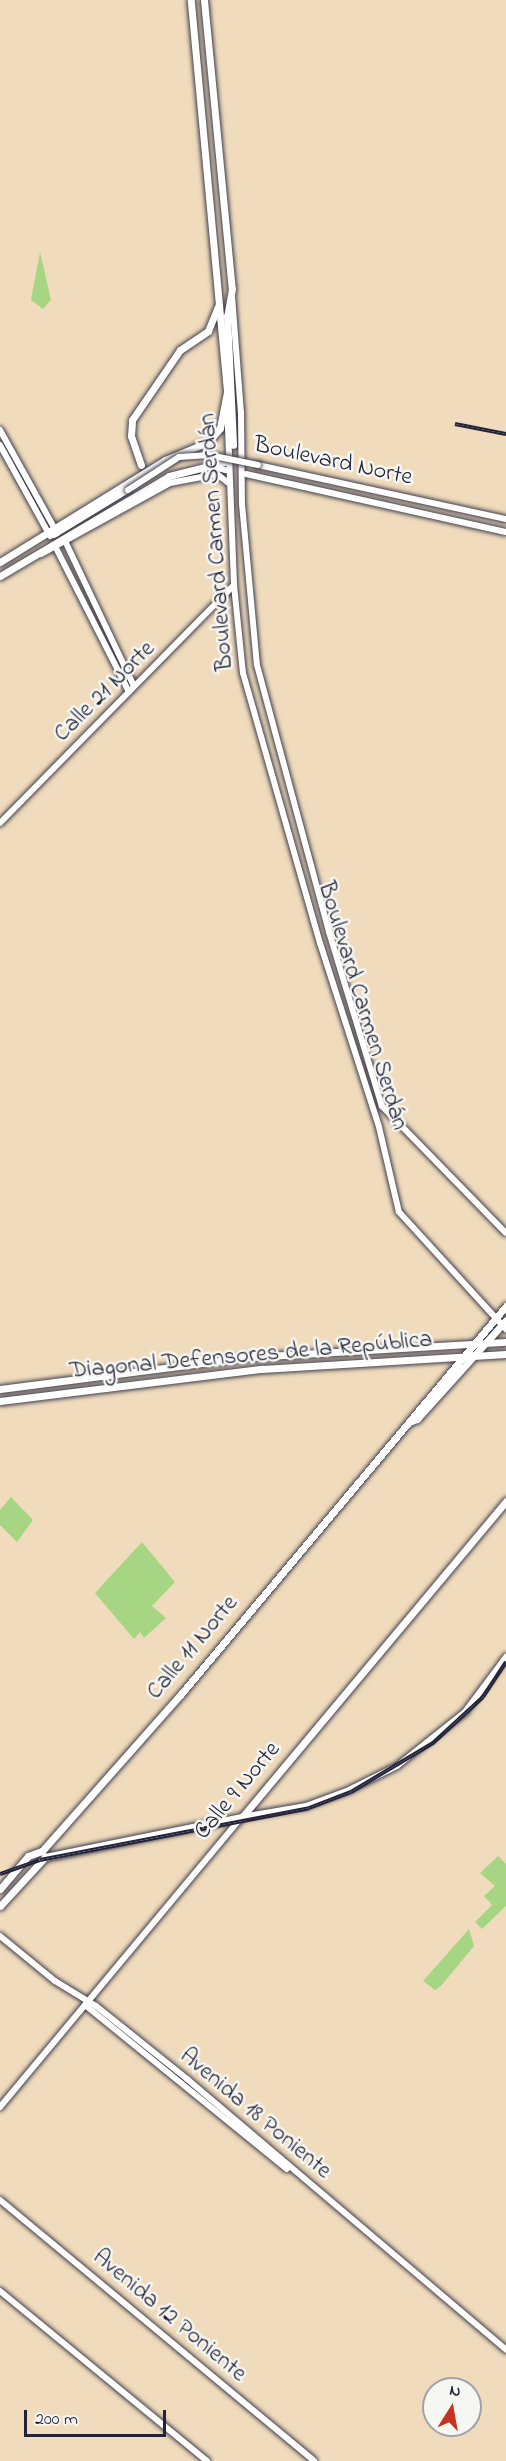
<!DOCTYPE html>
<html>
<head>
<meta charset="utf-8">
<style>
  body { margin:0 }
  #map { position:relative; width:506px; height:2461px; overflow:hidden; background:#f0dcbc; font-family:"Indie Flower",sans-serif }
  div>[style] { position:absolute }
  .green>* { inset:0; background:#a6d583 }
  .roads { filter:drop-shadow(0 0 2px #413e4e) drop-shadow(0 0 2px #413e4e) }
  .secondary>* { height:6px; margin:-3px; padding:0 3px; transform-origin:3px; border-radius:3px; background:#fff }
  .primary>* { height:7px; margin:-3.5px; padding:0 3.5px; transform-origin:3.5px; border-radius:3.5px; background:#fff }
  .rail>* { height:4px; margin-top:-2px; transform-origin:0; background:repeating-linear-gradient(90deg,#f6f6f2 0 4.5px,#22223b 0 9px); box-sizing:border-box; border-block:2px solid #22223b }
  .bridges { filter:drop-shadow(0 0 2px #413e4e) drop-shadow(0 0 2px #413e4e) }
  .secondary-bridge>* { height:6px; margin:-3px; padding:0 3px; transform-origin:3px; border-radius:3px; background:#fff }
  span { translate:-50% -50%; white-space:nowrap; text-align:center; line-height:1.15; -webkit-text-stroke:5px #f6f6f2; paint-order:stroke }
  .street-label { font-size:24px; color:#22223b }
  .north { position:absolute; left:422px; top:2377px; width:60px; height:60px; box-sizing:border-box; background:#f6f6f2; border:2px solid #a1a1a9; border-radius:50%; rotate:11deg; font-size:16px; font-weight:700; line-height:24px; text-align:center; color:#22223b }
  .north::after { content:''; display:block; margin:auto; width:21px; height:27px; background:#c8321e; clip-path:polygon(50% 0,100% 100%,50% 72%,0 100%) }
  .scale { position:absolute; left:24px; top:2410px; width:142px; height:27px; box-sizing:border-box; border:3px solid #22223b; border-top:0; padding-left:8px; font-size:18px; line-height:21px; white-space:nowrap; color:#22223b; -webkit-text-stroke:4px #f6f6f2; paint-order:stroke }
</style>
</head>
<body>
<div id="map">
  <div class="green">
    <div style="clip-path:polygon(40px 252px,51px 300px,43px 309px,31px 300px)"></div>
    <div style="clip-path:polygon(11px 1497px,33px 1520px,17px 1542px,0 1525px,0 1510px)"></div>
    <div style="clip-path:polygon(142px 1542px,175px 1582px,152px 1606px,166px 1618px,144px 1638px,140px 1632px,134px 1639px,95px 1593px)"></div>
    <div style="clip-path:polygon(498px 1856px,506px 1864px,506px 1906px,482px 1929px,475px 1922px,492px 1905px,484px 1896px,495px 1886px,480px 1873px)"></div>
    <div style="clip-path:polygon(469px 1929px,474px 1946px,441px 1986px,435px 1990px,423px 1981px)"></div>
  </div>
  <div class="roads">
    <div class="secondary">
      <div style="left:232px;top:296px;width:116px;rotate:85.6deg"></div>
      <div style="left:241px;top:412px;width:92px;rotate:89.4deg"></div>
      <div style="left:242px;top:504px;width:162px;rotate:84.7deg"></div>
      <div style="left:257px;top:665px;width:277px;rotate:74.9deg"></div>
      <div style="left:329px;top:932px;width:182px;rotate:73.1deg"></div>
      <div style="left:382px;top:1106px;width:177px;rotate:45.7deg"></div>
      <div style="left:227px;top:402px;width:183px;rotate:87.8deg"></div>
      <div style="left:234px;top:585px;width:88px;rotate:84.2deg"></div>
      <div style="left:243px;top:673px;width:281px;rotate:74.1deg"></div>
      <div style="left:320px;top:943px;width:193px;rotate:72.2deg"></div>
      <div style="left:379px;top:1127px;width:87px;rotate:76.8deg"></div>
      <div style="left:399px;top:1212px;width:159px;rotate:47.6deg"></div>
      <div style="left:0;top:430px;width:118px;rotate:61deg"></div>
      <div style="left:0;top:445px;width:104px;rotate:61.2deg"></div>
      <div style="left:258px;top:465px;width:254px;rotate:12.3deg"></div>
      <div style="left:211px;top:466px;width:15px;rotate:16deg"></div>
      <div style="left:246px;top:474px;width:266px;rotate:12.6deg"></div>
      <div style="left:54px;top:535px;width:87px;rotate:-31.3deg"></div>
      <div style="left:66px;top:543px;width:158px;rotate:64.6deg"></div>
      <div style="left:56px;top:548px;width:161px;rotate:63.1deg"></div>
      <div style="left:41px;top:554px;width:147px;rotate:-28.8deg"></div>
      <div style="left:170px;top:483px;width:48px;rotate:-10.8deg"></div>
      <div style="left:217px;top:474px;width:16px;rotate:38deg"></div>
      <div style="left:0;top:823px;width:334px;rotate:-45.5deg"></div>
      <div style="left:0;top:1936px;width:71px;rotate:39.3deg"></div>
      <div style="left:55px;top:1981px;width:48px;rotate:31.4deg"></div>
      <div style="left:96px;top:2006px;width:117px;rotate:38.7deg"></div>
      <div style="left:187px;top:2079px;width:419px;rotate:40.3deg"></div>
      <div style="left:85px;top:2005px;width:260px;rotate:39.1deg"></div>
      <div style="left:0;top:2107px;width:378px;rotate:-50.2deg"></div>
      <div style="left:242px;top:1817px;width:65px;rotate:-9.8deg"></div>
      <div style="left:306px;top:1806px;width:46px;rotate:-20.4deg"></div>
      <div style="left:349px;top:1790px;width:54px;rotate:-26.6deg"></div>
      <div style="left:397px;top:1766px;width:87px;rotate:-38.5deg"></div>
      <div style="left:465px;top:1712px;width:69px;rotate:-53.3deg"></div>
      <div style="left:0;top:2200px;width:408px;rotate:39.7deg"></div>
      <div style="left:0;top:2291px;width:268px;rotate:39.4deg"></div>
    </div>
    <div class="primary">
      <div style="left:204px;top:0;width:290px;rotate:84.5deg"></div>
      <div style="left:232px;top:289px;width:27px;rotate:100deg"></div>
      <div style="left:227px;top:316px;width:129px;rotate:87.3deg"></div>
      <div style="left:141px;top:465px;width:31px;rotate:-109deg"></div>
      <div style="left:131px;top:436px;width:16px;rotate:-86deg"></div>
      <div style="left:132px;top:420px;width:85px;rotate:-55.6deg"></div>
      <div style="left:180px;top:350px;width:34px;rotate:-34deg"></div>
      <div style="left:208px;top:331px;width:27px;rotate:-68deg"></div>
      <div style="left:0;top:562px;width:194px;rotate:-31.7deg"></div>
      <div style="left:165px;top:460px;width:47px;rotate:-22.7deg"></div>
      <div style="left:208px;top:442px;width:18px;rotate:-49deg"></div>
      <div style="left:220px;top:428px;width:38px;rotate:-79deg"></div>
      <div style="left:227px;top:391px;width:393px;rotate:-95.3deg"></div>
      <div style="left:0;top:576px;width:196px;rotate:-30.6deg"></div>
      <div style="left:169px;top:476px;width:58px;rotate:-14deg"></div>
      <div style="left:0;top:1389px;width:253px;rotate:-7.3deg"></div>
      <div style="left:251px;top:1357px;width:255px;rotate:-3.4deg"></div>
      <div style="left:0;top:1401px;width:264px;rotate:-7deg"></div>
      <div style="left:262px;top:1369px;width:244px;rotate:-3.5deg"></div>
      <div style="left:409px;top:1422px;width:9px;rotate:-21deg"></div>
      <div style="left:417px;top:1419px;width:133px;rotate:-48deg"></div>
      <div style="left:0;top:1889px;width:43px;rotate:-49.7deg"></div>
      <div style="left:28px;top:1856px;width:15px;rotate:-20deg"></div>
      <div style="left:42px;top:1851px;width:210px;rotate:-48.5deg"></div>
      <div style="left:181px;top:1694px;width:506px;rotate:-50.05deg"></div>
      <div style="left:0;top:1906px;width:67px;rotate:-47.4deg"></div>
      <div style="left:45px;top:1857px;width:201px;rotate:-11.5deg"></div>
      <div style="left:242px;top:1817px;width:412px;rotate:-50.1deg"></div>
    </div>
  </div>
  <div class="rail">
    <div style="left:455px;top:424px;width:52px;rotate:11.1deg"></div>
    <div style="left:0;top:1874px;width:42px;rotate:-19.3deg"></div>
    <div style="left:40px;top:1860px;width:274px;rotate:-10.9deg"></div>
    <div style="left:309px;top:1808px;width:45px;rotate:-20.9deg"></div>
    <div style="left:351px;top:1792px;width:96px;rotate:-30.9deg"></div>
    <div style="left:433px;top:1743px;width:68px;rotate:-42.6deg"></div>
    <div style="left:483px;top:1697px;width:42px;rotate:-56.7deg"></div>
  </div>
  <div class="bridges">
    <div class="secondary-bridge">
      <div style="left:128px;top:490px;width:61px;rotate:-32.9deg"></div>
      <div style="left:179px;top:457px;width:30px;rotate:-4deg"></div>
      <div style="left:209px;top:455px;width:50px;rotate:11.5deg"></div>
    </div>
  </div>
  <div class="street-label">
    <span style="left:333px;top:462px;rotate:12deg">Boulevard Norte</span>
    <span style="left:217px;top:542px;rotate:-94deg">Boulevard Carmen Serdán</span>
    <span style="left:105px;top:692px;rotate:-45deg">Calle 21 Norte</span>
    <span style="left:362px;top:1006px;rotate:73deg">Boulevard Carmen Serdán</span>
    <span style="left:251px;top:1356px;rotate:-5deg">Diagonal Defensores de la República</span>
    <span style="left:193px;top:1648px;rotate:-50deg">Calle 11 Norte</span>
    <span style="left:238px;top:1791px;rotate:-50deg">Calle 9 Norte</span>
    <span style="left:255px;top:2114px;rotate:40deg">Avenida 18 Poniente</span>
    <span style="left:169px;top:2316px;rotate:40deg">Avenida 12 Poniente</span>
  </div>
  <div class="north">N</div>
  <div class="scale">200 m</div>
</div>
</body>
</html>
